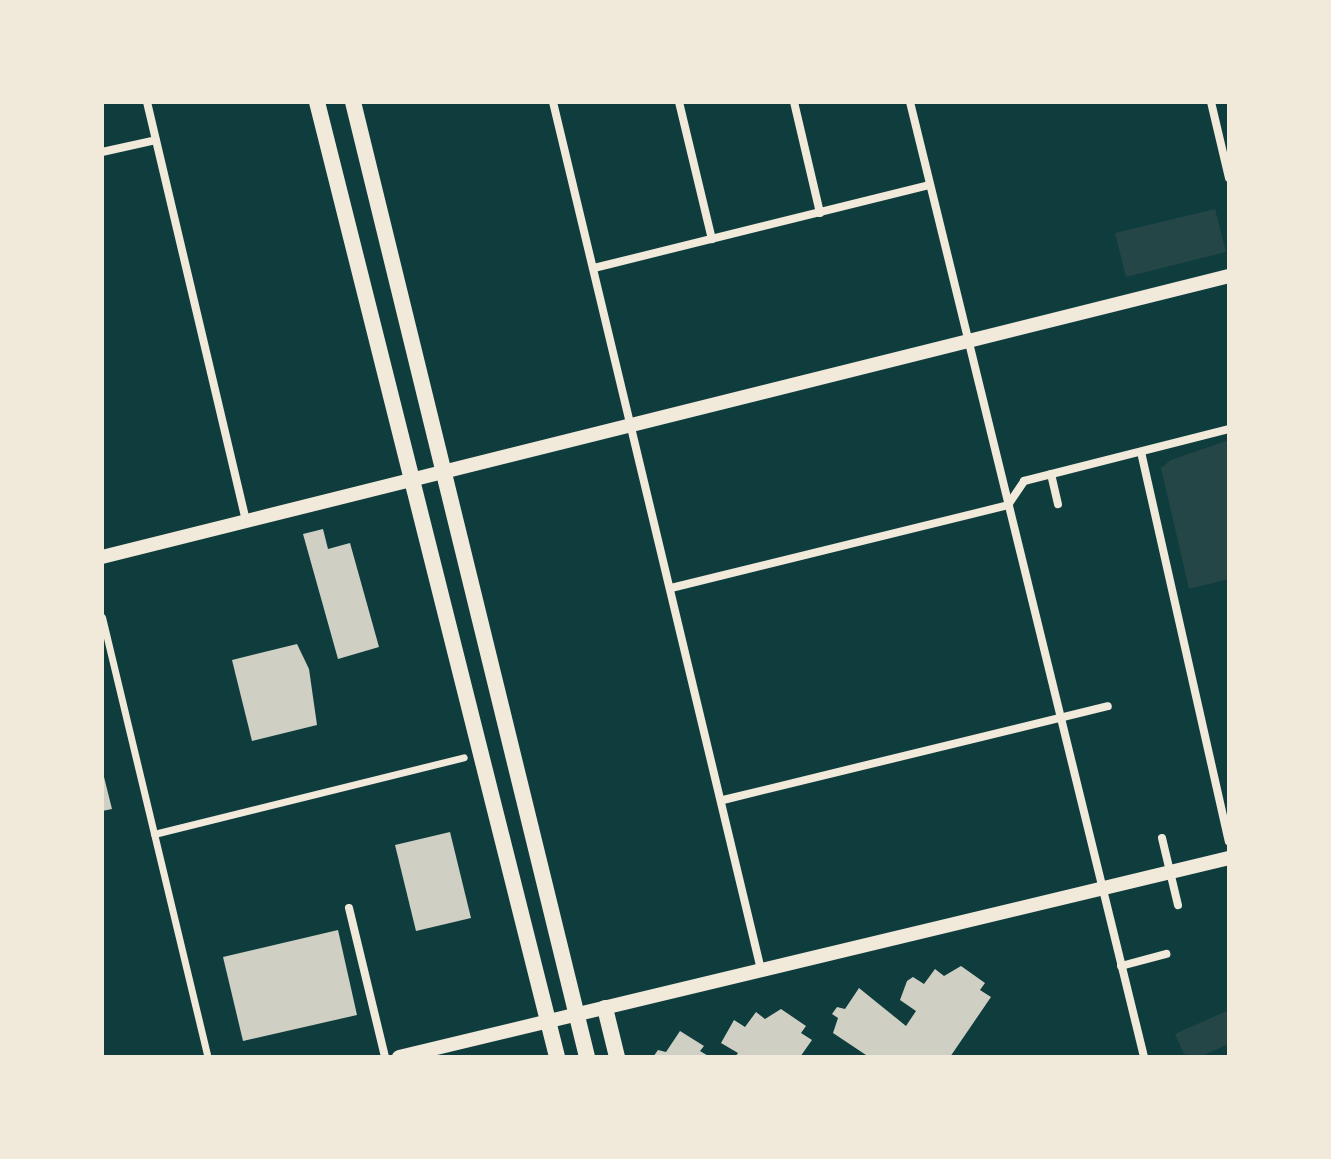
<!DOCTYPE html>
<html>
<head>
<meta charset="utf-8">
<style>
  body { margin:0 }
  #map { position:relative; width:1331px; height:1159px; overflow:hidden; background:#0f3d3e; font-family:Mulish,sans-serif }
  div>[style] { position:absolute }
  .green>* { inset:0; background:#244646 }
  .building>* { inset:0; background:#cfcfc3 }
  .pedestrian>* { height:7px; margin:-3.5px; padding:0 3.5px; transform-origin:3.5px; border-radius:3.5px; background:#f1e9da }
  .minor>* { height:8px; margin:-4px; padding:0 4px; transform-origin:4px; border-radius:4px; background:#f1e9da }
  .tertiary>* { height:14px; margin:-7px; padding:0 7px; transform-origin:7px; border-radius:7px; background:#f1e9da }
  .secondary>* { height:16px; margin:-8px; padding:0 8px; transform-origin:8px; border-radius:8px; background:#f1e9da }
  span { translate:-50% -50%; white-space:nowrap; text-align:center; line-height:1.15; -webkit-text-stroke:6px #f1e9da; paint-order:stroke }
  .frame { position:absolute; inset:0; border:104px solid #f1e9da; pointer-events:none }
</style>
</head>
<body>
<div id="map">
  <div class="green">
    <div style="clip-path:polygon(1215px 209px,1226px 252px,1126px 277px,1115px 233px)"></div>
    <div style="clip-path:polygon(1229px 440px,1229px 579px,1189px 589px,1161px 468px,1171px 460px)"></div>
    <div style="clip-path:polygon(1229px 1010px,1229px 1044px,1199px 1057px,1184px 1054px,1175px 1034px)"></div>
  </div>
  <div class="building">
    <div style="clip-path:polygon(323px 529px,328px 549px,350px 543px,379px 647px,338px 659px,303px 534px)"></div>
    <div style="clip-path:polygon(297px 644px,309px 669px,317px 725px,252px 741px,232px 660px)"></div>
    <div style="clip-path:polygon(102px 769px,112px 809px,102px 811px)"></div>
    <div style="clip-path:polygon(450px 832px,471px 918px,416px 931px,395px 845px)"></div>
    <div style="clip-path:polygon(338px 930px,357px 1015px,243px 1041px,223px 957px)"></div>
    <div style="clip-path:polygon(961px 966px,985px 983px,980px 990px,991px 997px,950px 1057px,869px 1057px,833px 1033px,838px 1018px,832px 1014px,837px 1007px,845px 1009px,859px 988px,906px 1026px,916px 1011px,900px 1000px,907px 981px,913px 977px,924px 984px,935px 969px,944px 976px)"></div>
    <div style="clip-path:polygon(781px 1009px,806px 1026px,801px 1033px,812px 1040px,800px 1057px,735px 1057px,738px 1053px,721px 1043px,734px 1020px,745px 1027px,756px 1012px,765px 1019px)"></div>
    <div style="clip-path:polygon(680px 1031px,704px 1046px,700px 1051px,710px 1057px,653px 1057px,658px 1050px,666px 1052px)"></div>
  </div>
  <div class="pedestrian">
    <div style="left:102px;top:617px;width:453px;rotate:76.5deg"></div>
    <div style="left:154px;top:834px;width:319px;rotate:-13.9deg"></div>
  </div>
  <div class="minor">
    <div style="left:147px;top:102px;width:430px;rotate:76.7deg"></div>
    <div style="left:553px;top:102px;width:893px;rotate:76.52deg"></div>
    <div style="left:679px;top:102px;width:141px;rotate:76.5deg"></div>
    <div style="left:794px;top:102px;width:114px;rotate:76.8deg"></div>
    <div style="left:910px;top:102px;width:983px;rotate:76.23deg"></div>
    <div style="left:1211px;top:102px;width:78px;rotate:76.7deg"></div>
    <div style="left:102px;top:152px;width:55px;rotate:-12.5deg"></div>
    <div style="left:594px;top:268px;width:346px;rotate:-13.9deg"></div>
    <div style="left:1141px;top:452px;width:399px;rotate:77.3deg"></div>
    <div style="left:1051px;top:474px;width:31px;rotate:77deg"></div>
    <div style="left:671px;top:588px;width:347px;rotate:-13.8deg"></div>
    <div style="left:1008px;top:505px;width:29px;rotate:-56deg"></div>
    <div style="left:1024px;top:481px;width:211px;rotate:-14.2deg"></div>
    <div style="left:723px;top:800px;width:396px;rotate:-13.7deg"></div>
    <div style="left:1162px;top:838px;width:69px;rotate:76.6deg"></div>
    <div style="left:349px;top:908px;width:153px;rotate:76.4deg"></div>
    <div style="left:1121px;top:966px;width:47px;rotate:-14.9deg"></div>
  </div>
  <div class="tertiary">
    <div style="left:102px;top:557px;width:1162px;rotate:-14deg"></div>
    <div style="left:399px;top:1057px;width:854px;rotate:-13.48deg"></div>
  </div>
  <div class="secondary">
    <div style="left:317px;top:102px;width:985px;rotate:75.89deg"></div>
    <div style="left:353px;top:102px;width:983px;rotate:76.23deg"></div>
    <div style="left:605px;top:1008px;width:50px;rotate:76.2deg"></div>
  </div>
  <div class="frame"></div>
</div>
</body>
</html>
